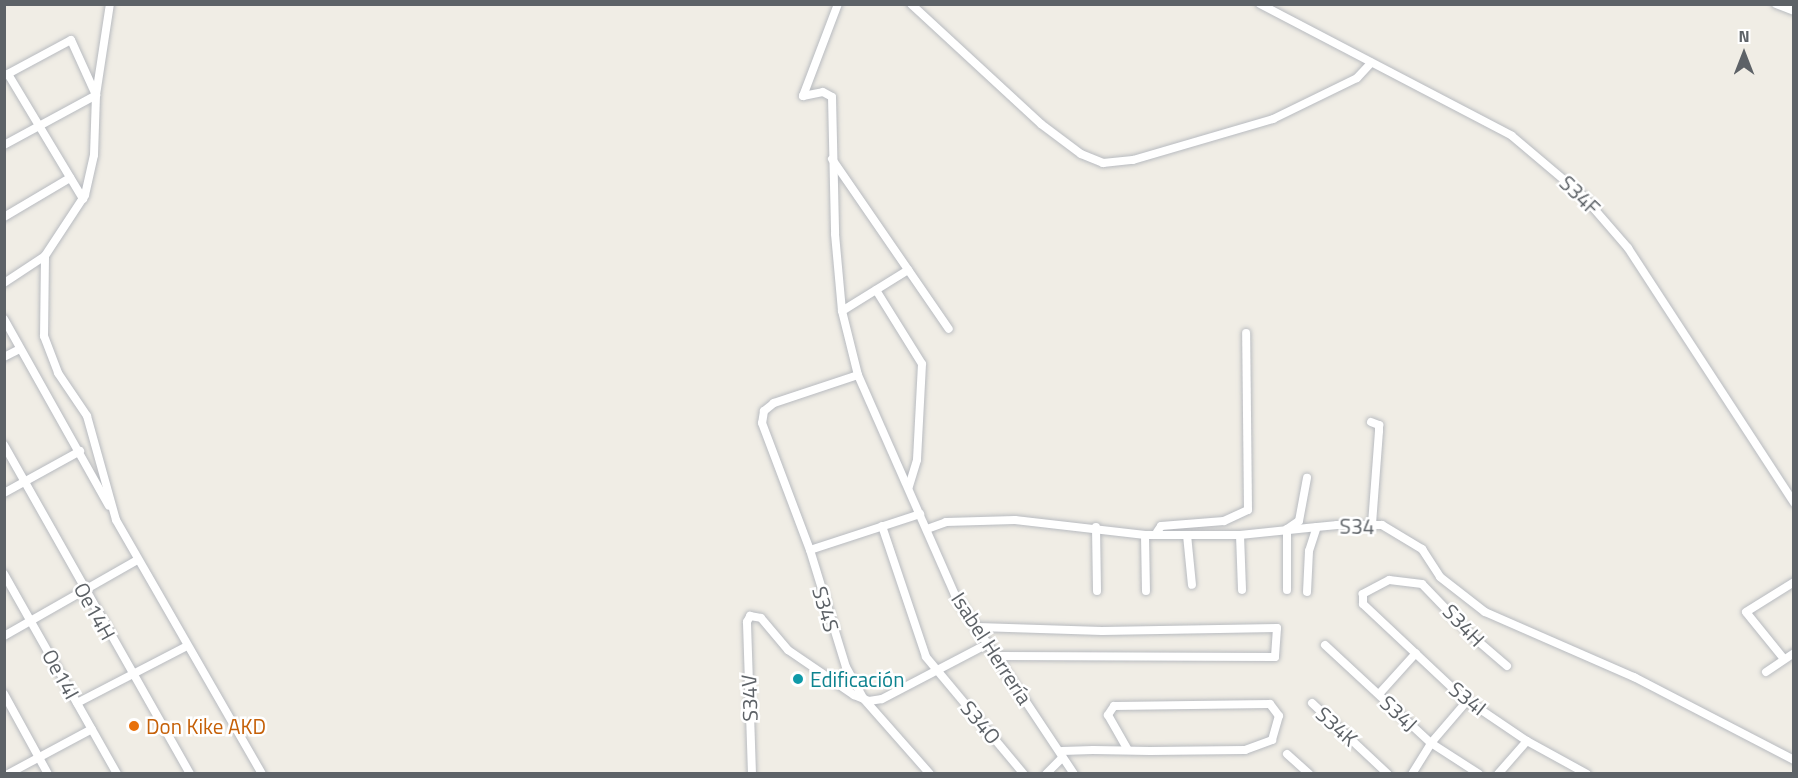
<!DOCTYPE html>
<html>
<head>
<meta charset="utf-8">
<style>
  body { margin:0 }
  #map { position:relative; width:1798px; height:778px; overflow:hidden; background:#f0ede5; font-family:"Titillium Web",sans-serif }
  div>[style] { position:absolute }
  .roads { filter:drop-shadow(0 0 2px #b8bbc0) drop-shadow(0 0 2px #b8bbc0) }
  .minor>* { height:8px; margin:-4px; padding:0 4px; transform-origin:4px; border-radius:4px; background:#fff }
  .dots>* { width:16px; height:16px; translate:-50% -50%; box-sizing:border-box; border:3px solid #fff; border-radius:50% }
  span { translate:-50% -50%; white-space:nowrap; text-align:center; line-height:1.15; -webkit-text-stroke:5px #fff; paint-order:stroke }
  .street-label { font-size:21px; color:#5d6267 }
  .culture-label { font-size:21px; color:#0d838f }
  .left { translate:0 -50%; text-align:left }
  .food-label { font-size:21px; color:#c56008 }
  .frame { position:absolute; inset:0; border:6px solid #5d6267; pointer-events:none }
  .north { position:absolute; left:1714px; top:24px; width:60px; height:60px; -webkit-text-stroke:4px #fff; paint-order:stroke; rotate:0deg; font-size:16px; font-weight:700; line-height:24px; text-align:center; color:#5d6267 }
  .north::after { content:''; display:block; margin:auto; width:21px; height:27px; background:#5d6267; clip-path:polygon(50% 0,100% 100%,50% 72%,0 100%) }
</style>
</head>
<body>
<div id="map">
  <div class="roads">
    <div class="minor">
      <div style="left:911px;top:4px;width:177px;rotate:42.7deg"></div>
      <div style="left:1041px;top:124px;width:50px;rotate:36.9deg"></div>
      <div style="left:1081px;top:154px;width:24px;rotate:22deg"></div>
      <div style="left:1103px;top:163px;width:30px;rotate:-6deg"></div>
      <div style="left:1133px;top:160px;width:146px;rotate:-16.3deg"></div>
      <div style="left:1273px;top:119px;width:93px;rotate:-26deg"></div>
      <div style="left:1357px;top:78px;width:21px;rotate:-47deg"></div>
      <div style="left:1260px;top:4px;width:284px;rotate:27.6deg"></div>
      <div style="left:1512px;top:136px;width:93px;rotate:40.2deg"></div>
      <div style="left:1583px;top:196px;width:69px;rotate:49.1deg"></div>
      <div style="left:1628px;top:248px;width:304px;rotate:56.9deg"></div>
      <div style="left:1776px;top:4px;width:19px;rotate:21deg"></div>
      <div style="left:8px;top:74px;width:146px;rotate:59deg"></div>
      <div style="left:4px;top:76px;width:76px;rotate:-28.2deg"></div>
      <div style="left:71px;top:40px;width:60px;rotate:65.6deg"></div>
      <div style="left:96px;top:95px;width:60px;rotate:91.9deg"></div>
      <div style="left:94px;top:155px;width:41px;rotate:102.7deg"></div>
      <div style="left:85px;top:195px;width:73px;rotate:123.3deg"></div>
      <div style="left:45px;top:256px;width:80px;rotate:90.7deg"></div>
      <div style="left:44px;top:336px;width:40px;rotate:69deg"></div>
      <div style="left:58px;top:373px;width:52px;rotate:56deg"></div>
      <div style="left:87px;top:416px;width:108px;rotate:74.4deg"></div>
      <div style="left:116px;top:520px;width:293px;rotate:60.1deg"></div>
      <div style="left:803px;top:96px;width:20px;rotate:-11deg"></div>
      <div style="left:823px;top:92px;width:10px;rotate:29deg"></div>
      <div style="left:832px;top:97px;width:137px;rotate:88.7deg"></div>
      <div style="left:835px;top:234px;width:77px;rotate:84.8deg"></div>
      <div style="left:842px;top:311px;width:66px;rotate:76deg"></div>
      <div style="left:858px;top:375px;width:240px;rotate:66.2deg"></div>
      <div style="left:955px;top:595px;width:215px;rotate:56.4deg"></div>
      <div style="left:803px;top:96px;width:98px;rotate:-69.2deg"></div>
      <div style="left:4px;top:145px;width:105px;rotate:-28.5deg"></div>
      <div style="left:96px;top:95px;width:92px;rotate:-81.3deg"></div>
      <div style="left:832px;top:159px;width:206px;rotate:55.5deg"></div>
      <div style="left:4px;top:217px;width:77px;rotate:-30.6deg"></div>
      <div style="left:4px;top:283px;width:49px;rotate:-33.4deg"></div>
      <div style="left:876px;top:290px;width:87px;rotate:58.1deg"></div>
      <div style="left:922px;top:364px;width:96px;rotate:93deg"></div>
      <div style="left:917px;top:460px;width:28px;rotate:107deg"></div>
      <div style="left:842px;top:311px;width:78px;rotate:-31.8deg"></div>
      <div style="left:4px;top:319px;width:214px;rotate:60.7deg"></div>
      <div style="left:4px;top:357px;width:16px;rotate:-27deg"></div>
      <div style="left:858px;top:375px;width:89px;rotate:161.6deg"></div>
      <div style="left:774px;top:403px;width:13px;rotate:141deg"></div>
      <div style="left:764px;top:411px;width:12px;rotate:99deg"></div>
      <div style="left:762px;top:423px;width:136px;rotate:69.3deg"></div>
      <div style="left:810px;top:550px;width:122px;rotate:72.9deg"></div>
      <div style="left:846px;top:667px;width:35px;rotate:61deg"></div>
      <div style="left:863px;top:698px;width:101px;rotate:48.6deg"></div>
      <div style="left:1371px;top:422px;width:9px;rotate:21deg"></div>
      <div style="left:1379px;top:425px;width:6px;rotate:90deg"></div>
      <div style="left:1379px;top:431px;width:93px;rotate:94.3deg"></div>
      <div style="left:4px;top:445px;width:378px;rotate:60.5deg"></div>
      <div style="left:4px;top:493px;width:87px;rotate:-28.9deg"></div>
      <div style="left:882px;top:526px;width:138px;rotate:71.4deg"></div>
      <div style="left:926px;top:657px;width:153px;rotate:50.1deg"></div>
      <div style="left:1096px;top:527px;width:64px;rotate:89.1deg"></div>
      <div style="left:927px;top:529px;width:20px;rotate:-20deg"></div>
      <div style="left:946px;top:522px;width:69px;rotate:-1.7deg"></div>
      <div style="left:1015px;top:520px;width:131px;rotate:6.6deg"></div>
      <div style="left:1145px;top:535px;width:95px"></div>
      <div style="left:1240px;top:535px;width:98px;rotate:-5.9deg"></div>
      <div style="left:1337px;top:525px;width:45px"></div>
      <div style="left:1382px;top:525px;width:47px;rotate:31deg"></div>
      <div style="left:1422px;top:549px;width:33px;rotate:57deg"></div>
      <div style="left:1440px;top:577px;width:57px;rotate:37.9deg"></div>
      <div style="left:1485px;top:612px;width:163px;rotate:23.6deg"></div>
      <div style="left:1634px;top:677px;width:180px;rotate:27.4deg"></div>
      <div style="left:1157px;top:532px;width:7px;rotate:-56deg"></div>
      <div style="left:1161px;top:526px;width:63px;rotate:-4.5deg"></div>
      <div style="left:1224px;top:521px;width:26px;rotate:-25deg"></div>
      <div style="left:1248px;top:510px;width:177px;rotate:-90.6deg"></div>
      <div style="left:1145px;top:535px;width:56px;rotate:89deg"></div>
      <div style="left:1187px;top:535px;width:50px;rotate:84.3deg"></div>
      <div style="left:1240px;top:535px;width:55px;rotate:87.9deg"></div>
      <div style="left:810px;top:550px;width:116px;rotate:-18.1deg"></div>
      <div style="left:4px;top:574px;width:230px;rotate:60.5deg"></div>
      <div style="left:1287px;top:590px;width:61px;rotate:-90deg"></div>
      <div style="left:1287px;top:529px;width:14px;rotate:-34deg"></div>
      <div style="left:1299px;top:521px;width:44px;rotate:-79.5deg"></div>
      <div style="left:1307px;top:592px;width:41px;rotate:-87.2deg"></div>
      <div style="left:1309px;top:551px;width:25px;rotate:-72deg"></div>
      <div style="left:978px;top:627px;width:124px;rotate:1.8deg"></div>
      <div style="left:1102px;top:631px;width:175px;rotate:-1deg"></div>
      <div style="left:1277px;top:628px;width:29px;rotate:94deg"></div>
      <div style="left:1275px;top:657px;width:276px;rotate:-179.8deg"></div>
      <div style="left:4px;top:636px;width:153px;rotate:-29.7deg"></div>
      <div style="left:1325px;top:645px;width:144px;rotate:42.8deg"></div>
      <div style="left:1431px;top:743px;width:57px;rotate:32.9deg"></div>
      <div style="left:1784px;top:659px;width:60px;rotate:-129deg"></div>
      <div style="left:1746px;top:612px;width:57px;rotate:-32deg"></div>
      <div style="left:1507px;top:666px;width:46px;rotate:-139.4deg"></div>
      <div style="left:1472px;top:636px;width:72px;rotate:-133.9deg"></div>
      <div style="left:1422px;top:584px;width:33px;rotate:-173deg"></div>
      <div style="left:1389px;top:580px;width:30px;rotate:152deg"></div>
      <div style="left:1363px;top:594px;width:10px;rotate:90deg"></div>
      <div style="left:1363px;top:604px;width:136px;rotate:43.2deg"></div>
      <div style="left:1462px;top:697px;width:78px;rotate:34.1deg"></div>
      <div style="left:1527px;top:741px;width:68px;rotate:28.8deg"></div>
      <div style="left:1766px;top:672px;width:34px;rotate:-34deg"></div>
      <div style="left:4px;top:694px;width:91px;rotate:61.2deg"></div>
      <div style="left:1379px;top:694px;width:55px;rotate:-47.9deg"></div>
      <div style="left:77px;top:703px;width:124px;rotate:-27.4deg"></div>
      <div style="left:1312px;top:703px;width:104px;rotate:43.1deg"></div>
      <div style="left:1062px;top:751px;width:31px;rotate:-2deg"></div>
      <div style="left:1093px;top:750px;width:57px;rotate:1deg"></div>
      <div style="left:1150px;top:751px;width:95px;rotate:-0.6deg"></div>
      <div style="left:1245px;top:750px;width:29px;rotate:-20deg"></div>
      <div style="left:1272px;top:740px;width:25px;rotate:-74deg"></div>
      <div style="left:1279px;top:716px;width:15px;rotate:-127deg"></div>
      <div style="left:1270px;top:704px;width:156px;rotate:179.3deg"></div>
      <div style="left:1114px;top:706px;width:11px;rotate:124deg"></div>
      <div style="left:1108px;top:715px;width:40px;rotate:60.3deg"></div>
      <div style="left:1287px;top:754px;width:30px;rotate:42deg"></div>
      <div style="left:8px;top:774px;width:95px;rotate:-28.2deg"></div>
      <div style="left:752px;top:774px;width:152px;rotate:-91.9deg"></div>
      <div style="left:747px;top:622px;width:7px;rotate:-63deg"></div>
      <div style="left:750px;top:616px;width:11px;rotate:10deg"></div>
      <div style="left:761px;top:618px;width:42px;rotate:49.8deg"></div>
      <div style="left:788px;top:650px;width:80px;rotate:34.3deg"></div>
      <div style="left:854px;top:695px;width:16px;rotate:22deg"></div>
      <div style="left:869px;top:701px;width:13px;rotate:-9deg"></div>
      <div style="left:882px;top:699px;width:121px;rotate:-27.6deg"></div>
      <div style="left:1046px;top:774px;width:21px;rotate:-45deg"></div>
      <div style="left:1412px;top:774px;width:36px;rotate:-58deg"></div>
      <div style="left:1431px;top:743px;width:55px;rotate:-49.4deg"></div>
      <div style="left:1498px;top:774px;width:44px;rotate:-48.7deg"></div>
    </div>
  </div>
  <div class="dots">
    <div style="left:798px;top:679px;background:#0f9aa8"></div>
    <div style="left:134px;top:726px;background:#e8710a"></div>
  </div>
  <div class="street-label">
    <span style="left:1580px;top:195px;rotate:44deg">S34F</span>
    <span style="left:1357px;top:526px;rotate:1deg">S34</span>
    <span style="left:826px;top:609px;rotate:73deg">S34S</span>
    <span style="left:95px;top:611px;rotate:61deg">Oe14H</span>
    <span style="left:1464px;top:625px;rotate:46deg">S34H</span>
    <span style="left:992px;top:648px;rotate:57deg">Isabel Herrería</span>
    <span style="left:61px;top:674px;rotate:61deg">Oe14I</span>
    <span style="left:749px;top:698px;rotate:-92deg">S34V</span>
    <span style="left:1468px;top:698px;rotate:38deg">S34I</span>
    <span style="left:1399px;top:713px;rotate:43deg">S34J</span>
    <span style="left:981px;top:722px;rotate:50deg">S34O</span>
    <span style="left:1337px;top:726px;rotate:42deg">S34K</span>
  </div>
  <div class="culture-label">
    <span class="left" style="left:810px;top:679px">Edificación</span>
  </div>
  <div class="food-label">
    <span class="left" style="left:146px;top:726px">Don Kike AKD</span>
  </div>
  <div class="frame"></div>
  <div class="north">N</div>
</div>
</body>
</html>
